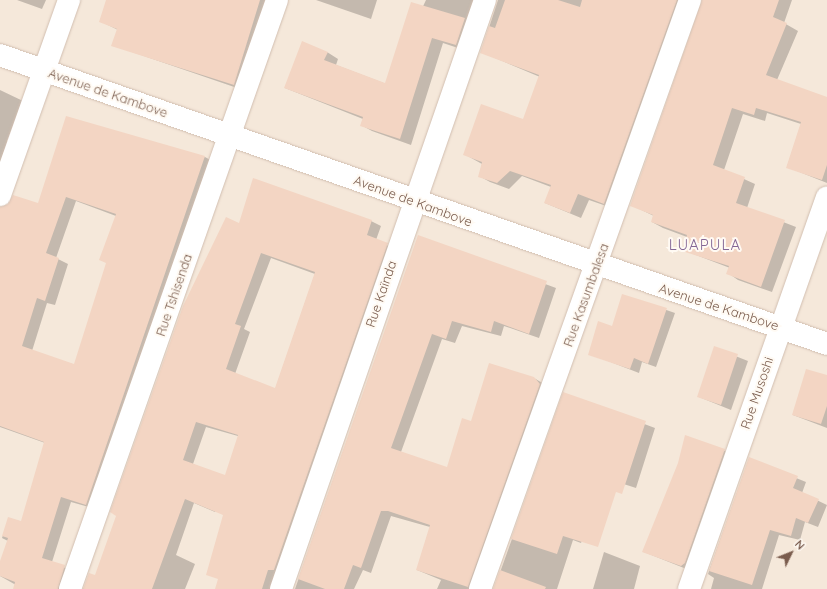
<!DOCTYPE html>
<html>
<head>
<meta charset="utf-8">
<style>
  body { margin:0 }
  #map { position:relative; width:827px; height:589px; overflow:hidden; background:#fdf6ec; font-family:Quicksand,sans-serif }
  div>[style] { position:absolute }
  .residential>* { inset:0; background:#f5e8da }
  .shadow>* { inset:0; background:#0003 }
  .building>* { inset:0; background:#f3d5c3 }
  .roads { filter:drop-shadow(0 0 1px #d1beb0) drop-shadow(0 0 1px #d1beb0) }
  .minor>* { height:22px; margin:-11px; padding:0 11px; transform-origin:11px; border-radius:11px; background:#fff }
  span { translate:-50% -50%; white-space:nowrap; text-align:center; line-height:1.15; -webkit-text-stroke:4px #fffaf3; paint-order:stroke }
  .street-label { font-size:13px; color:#7a5c4d }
  .quarter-label { font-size:15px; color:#846695; letter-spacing:1px }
  .north { position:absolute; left:771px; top:533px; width:40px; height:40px; -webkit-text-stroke:3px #fffaf3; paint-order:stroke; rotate:47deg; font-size:11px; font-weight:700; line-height:16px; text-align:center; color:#7a5c4d }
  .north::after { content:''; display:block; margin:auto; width:14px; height:18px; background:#7a5c4d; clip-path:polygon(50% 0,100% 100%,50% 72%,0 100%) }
</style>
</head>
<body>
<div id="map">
  <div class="residential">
    <div style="clip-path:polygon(0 0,827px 0,827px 589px,0 589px)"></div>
  </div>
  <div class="shadow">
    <div style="clip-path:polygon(17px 0,46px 0,42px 9px)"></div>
    <div style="clip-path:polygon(107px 0,272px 0,243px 90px,112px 45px,118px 30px,100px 21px)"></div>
    <div style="clip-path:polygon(316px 0,377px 0,371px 19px)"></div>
    <div style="clip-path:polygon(426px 0,486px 0,467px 51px,443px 43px,411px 145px,372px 131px,361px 125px,363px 119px,285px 88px,327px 52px,338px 59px,336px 65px,386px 84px)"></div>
    <div style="clip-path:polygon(498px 0,691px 0,615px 209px,589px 200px,581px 218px,545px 203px,551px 187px,522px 176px,509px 189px,490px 182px,479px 176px,482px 164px,464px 154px,524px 121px,540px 77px,481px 52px)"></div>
    <div style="clip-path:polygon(703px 0,792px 0,784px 23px,798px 31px,777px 80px,827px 98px,827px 183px,787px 167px,801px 124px,767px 113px,765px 121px,743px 114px,724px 170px,755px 184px,747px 208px,796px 227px,772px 292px,738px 280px,728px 273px,730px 268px,683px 250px,687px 237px,663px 228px,652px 222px,654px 216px,631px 205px)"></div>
    <div style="clip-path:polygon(0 90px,23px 101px,7px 141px,15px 145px,0 190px)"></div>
    <div style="clip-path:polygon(evenodd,205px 157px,214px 162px,96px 509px,71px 502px,52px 562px,74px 572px,69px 589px,23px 589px,0 576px,0 564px,8px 541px,2px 538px,9px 518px,22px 522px,48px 444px,0 427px,0 207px,39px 204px,205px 157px,76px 201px,116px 216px,107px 264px,75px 365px,32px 351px,47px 303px,55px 305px,68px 264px,56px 258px,76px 201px)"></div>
    <div style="clip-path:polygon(evenodd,371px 221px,381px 226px,376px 240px,397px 250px,279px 589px,216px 589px,253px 469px,238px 436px,206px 427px,193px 464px,228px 479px,215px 512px,194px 503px,176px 555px,195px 564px,185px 589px,83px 589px,96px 576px,240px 224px,371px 221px,271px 258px,315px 274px,275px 390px,235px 374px,250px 332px,244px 329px,271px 258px)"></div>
    <div style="clip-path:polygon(419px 237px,556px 288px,539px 338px,504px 326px,501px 336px,462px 326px,455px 343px,442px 339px,401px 452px,447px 469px,472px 423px,534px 378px,544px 384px,478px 589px,437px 589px,441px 580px,417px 570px,430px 527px,391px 516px,371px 573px,363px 570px,354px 589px,295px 589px)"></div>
    <div style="clip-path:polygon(623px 295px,675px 313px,656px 367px,642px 362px,639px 373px,590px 354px,613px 327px)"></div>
    <div style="clip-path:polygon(715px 348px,748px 361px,731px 410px,699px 397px)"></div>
    <div style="clip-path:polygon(827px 376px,827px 428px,793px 415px)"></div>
    <div style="clip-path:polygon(564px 394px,655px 428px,636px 488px,605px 478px,581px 543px,573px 540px,557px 589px,494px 589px)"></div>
    <div style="clip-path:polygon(686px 436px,735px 455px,694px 572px,644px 552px,679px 463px)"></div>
    <div style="clip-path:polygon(749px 459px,806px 482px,802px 493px,827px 505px,818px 527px,805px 522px,800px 540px,779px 535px,762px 589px,711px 589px,714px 578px,708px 574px)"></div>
    <div style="clip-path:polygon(604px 552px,640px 566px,634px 589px,593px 589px)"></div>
  </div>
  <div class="building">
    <div style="clip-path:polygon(106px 0,260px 0,234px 85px,111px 46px,117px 29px,99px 22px)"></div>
    <div style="clip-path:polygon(505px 0,558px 0,580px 7px,582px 0,677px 0,604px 204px,578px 194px,570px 213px,544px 203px,551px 185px,510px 171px,497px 183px,478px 177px,482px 162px,463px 155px,481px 104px,523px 119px,539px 75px,480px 53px,489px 26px,495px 28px)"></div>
    <div style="clip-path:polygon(702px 0,779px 0,773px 17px,787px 23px,766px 75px,827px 97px,827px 165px,822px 180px,786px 168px,801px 122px,756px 108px,754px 115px,732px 108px,713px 165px,745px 177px,736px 203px,785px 220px,761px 287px,726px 274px,729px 266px,682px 251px,687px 235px,651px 222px,653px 215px,630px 206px)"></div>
    <div style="clip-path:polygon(411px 2px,465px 18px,456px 45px,432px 38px,400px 139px,360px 126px,363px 117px,284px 88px,302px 41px,328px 52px,324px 60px,385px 83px)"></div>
    <div style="clip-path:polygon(evenodd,66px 116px,205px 156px,86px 505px,61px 497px,42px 558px,65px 565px,58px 589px,13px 589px,15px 582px,0 576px,0 561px,8px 538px,2px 536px,8px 517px,21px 521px,44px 442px,0 426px,0 207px,8px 204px,13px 195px,38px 203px,66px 116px,66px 197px,116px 214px,99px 260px,106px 263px,74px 364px,22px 346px,37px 298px,45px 301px,59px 258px,46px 253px,66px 197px)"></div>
    <div style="clip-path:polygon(evenodd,253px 178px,372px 220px,367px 235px,388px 243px,274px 570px,268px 570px,262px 589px,215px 589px,218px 579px,206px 575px,223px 515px,185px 499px,152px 589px,83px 589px,89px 573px,95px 575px,116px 516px,110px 512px,183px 306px,226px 217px,239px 223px,253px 178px,261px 253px,315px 272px,275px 388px,226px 369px,241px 326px,235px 324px,261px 253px,253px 178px,196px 422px,238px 435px,225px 475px,183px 460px,196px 422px)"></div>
    <div style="clip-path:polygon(418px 235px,547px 281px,529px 334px,494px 321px,491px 332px,452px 321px,446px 339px,432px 334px,391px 448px,447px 467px,462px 418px,471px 421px,489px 363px,534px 377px,540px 384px,468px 587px,416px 570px,430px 525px,388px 511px,381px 511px,361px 568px,353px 565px,344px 589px,325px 589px,298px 579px)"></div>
    <div style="clip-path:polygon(622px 294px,667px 308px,648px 364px,634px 358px,630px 369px,588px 355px,598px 321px,612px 326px)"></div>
    <div style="clip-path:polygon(714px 346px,738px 354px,721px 405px,697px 397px)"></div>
    <div style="clip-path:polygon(806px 369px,827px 375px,827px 406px,821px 424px,792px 415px)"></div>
    <div style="clip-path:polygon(563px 392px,646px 421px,622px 494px,616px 492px,598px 547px,563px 536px,557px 554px,511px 539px)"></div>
    <div style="clip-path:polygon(685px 435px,725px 449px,685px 563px,681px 566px,642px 552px,678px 463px)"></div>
    <div style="clip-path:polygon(749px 457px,798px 476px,793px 488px,819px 499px,808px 523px,796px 518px,791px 536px,770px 530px,752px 585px,709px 571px)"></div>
    <div style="clip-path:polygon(500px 570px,546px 587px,545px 589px,493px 589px)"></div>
  </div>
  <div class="roads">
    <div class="minor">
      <div style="left:0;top:55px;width:876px;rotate:19.26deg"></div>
      <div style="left:0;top:195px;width:207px;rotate:-70.5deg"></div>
      <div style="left:70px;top:589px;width:624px;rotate:-70.64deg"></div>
      <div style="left:281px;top:589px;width:623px;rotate:-70.9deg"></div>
      <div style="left:480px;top:589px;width:625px;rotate:-70.38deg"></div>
      <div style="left:689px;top:589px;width:415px;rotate:-70.6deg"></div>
    </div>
  </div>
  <div class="street-label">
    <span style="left:108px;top:93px;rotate:19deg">Avenue de Kambove</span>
    <span style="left:413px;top:201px;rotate:20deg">Avenue de Kambove</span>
    <span style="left:381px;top:294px;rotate:-71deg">Rue Kaïnda</span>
    <span style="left:174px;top:295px;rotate:-71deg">Rue Tshisenda</span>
    <span style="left:586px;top:295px;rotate:-70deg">Rue Kasumbalesa</span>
    <span style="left:719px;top:307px;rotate:18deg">Avenue de Kambove</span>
    <span style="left:757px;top:393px;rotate:-71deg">Rue Musoshi</span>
  </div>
  <div class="quarter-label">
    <span style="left:705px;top:245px">LUAPULA</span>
  </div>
  <div class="north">N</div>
</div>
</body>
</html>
